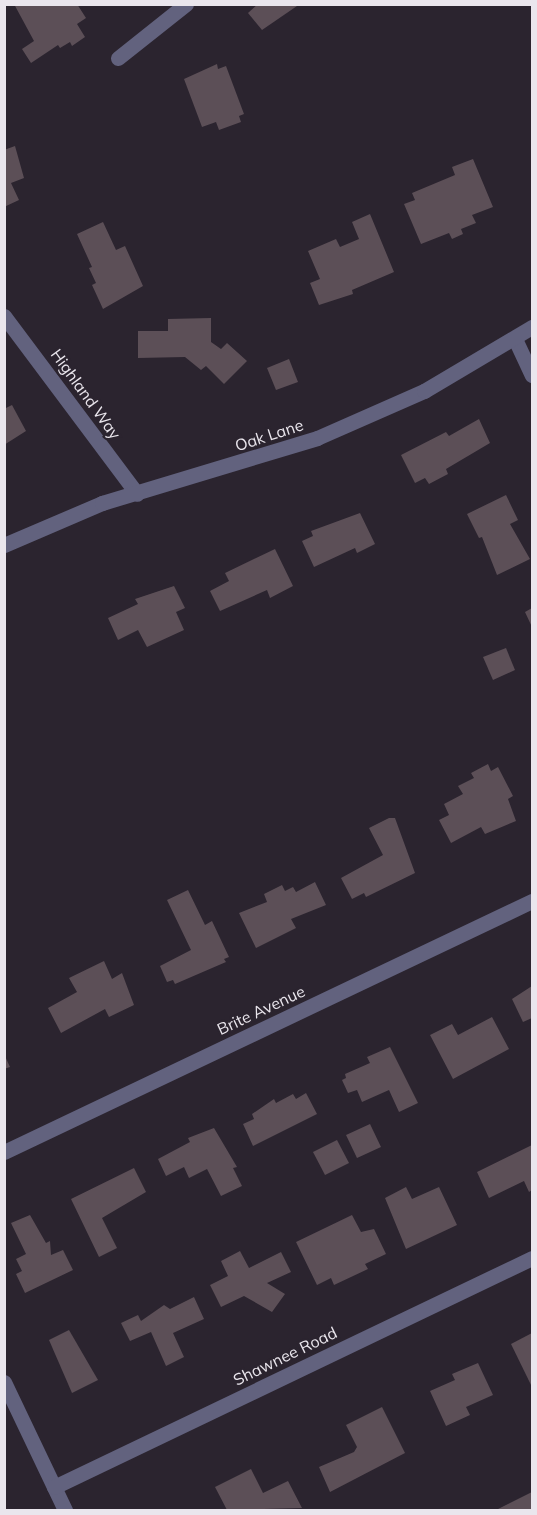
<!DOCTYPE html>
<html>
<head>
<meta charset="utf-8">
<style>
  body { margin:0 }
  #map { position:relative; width:537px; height:1515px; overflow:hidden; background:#2b242f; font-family:Mulish,sans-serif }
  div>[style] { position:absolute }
  .building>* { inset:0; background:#5c4f57 }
  .street>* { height:15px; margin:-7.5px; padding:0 7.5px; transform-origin:7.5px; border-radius:7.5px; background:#62627e }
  span { translate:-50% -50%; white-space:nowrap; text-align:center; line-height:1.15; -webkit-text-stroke:4.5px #2b242f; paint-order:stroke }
  .street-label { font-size:16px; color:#eae6ed }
  .frame { position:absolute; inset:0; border:6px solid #eae6ed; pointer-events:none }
</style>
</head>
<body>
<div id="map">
  <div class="building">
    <div style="clip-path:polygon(14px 4px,77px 4px,86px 18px,77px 24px,85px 37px,72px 46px,70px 42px,60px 48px,58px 45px,31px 63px,22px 49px,34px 41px)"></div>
    <div style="clip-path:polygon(258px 4px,296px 4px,297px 6px,262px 30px,248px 13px)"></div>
    <div style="clip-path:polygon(217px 64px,218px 69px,226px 66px,244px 114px,239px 116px,241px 122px,219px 130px,216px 122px,202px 127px,184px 79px)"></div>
    <div style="clip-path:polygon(15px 146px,24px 178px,11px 183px,19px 200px,4px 207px,4px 150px)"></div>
    <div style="clip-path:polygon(473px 159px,493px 207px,472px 215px,476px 223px,461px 229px,463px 234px,452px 239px,449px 233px,421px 244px,404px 204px,415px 200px,412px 193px,455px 175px,452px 167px)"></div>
    <div style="clip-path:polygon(370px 214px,394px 272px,352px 290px,353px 294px,319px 305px,310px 283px,320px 279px,308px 251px,336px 239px,340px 247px,359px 239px,352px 222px)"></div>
    <div style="clip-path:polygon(103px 222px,116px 250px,125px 246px,143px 286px,103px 309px,92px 285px,96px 283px,89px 268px,92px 267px,77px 234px)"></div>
    <div style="clip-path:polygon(211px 318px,211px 342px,221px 349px,227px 343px,247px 361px,224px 384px,206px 366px,201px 370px,185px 357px,138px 358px,138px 331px,168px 331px,168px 319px)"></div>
    <div style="clip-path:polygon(289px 359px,298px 382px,276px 390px,267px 368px)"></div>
    <div style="clip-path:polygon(12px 405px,26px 431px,4px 445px,4px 409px)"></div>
    <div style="clip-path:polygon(479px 419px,490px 443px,446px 469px,448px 474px,429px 484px,425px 478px,415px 483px,401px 455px,446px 432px,449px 436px)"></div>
    <div style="clip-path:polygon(506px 495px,518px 520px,510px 524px,530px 559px,497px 575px,482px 537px,479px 538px,467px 514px)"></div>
    <div style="clip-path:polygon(360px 513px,375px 544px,357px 553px,355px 548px,314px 567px,302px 541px,313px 536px,311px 531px)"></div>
    <div style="clip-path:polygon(275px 549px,293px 586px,270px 598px,267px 590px,220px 611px,210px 591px,229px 581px,225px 573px)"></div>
    <div style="clip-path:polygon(174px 586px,185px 608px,176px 612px,184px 630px,147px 647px,138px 630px,118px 640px,108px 618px,138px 604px,135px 599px)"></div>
    <div style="clip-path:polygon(532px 608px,532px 627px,525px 612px)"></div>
    <div style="clip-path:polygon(506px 648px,515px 670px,493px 680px,483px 657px)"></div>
    <div style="clip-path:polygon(488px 764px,491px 771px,498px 767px,513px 796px,508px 799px,516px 821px,485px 834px,481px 827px,451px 843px,439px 820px,449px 815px,444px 804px,463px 794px,458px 786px,474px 778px,471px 773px)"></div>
    <div style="clip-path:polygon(389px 818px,395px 818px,415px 873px,366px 897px,364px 893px,352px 899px,341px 878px,383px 855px,369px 828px)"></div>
    <div style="clip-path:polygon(315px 882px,326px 905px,291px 919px,296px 928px,256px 948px,239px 913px,267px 902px,264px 894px,282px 885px,285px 891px,293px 887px,296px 892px)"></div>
    <div style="clip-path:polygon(188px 890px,205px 925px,212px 921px,229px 957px,224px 959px,226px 962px,175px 984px,173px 980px,167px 982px,160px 966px,191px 950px,167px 900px)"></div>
    <div style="clip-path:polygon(104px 961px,112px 979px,122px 973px,134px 1005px,109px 1017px,105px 1009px,61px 1033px,48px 1008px,77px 992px,69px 978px)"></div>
    <div style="clip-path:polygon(532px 986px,532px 1018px,523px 1022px,512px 999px)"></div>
    <div style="clip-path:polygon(492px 1017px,509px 1049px,453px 1079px,430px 1035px,452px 1024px,458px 1035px)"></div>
    <div style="clip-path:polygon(390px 1047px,418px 1103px,399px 1112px,389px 1090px,362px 1102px,357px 1090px,348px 1093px,342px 1080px,346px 1078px,345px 1074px,370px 1063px,367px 1057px)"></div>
    <div style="clip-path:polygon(4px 1054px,10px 1067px,4px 1069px)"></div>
    <div style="clip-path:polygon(306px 1093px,317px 1114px,253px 1146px,243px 1124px,254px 1119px,252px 1114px,274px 1099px,276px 1103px,293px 1094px,296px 1099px)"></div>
    <div style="clip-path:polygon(370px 1124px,381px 1147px,357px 1158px,346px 1135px)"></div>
    <div style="clip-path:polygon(214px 1128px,237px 1167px,233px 1168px,242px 1186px,221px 1196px,207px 1169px,189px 1178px,184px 1167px,166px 1176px,158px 1159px,190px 1142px,188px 1138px)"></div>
    <div style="clip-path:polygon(337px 1140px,349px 1163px,325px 1175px,313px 1152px)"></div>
    <div style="clip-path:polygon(532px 1145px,532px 1190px,529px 1192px,524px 1181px,489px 1198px,477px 1172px)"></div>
    <div style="clip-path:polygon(134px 1168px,146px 1192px,102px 1218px,117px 1248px,99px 1257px,71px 1199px)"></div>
    <div style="clip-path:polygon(406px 1187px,412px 1199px,439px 1187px,457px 1225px,406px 1249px,385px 1198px)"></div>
    <div style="clip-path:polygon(30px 1215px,46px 1243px,50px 1241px,51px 1255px,63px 1250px,73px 1270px,25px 1293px,16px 1274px,22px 1271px,16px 1259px,26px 1254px,11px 1223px)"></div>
    <div style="clip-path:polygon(352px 1215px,361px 1232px,374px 1229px,386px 1254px,365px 1264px,368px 1269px,334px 1285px,331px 1278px,317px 1285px,296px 1242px)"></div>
    <div style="clip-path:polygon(240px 1251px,249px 1268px,281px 1252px,291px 1272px,267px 1283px,285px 1294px,272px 1312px,244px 1296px,221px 1307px,210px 1285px,228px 1276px,221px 1261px)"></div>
    <div style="clip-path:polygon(194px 1297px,204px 1319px,173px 1333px,184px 1357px,166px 1366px,151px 1332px,130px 1341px,121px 1323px,138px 1315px,141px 1321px,164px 1305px,170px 1309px)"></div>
    <div style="clip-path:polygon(69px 1330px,98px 1380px,72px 1393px,49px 1340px)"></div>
    <div style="clip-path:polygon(532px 1333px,532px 1387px,511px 1344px)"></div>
    <div style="clip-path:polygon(478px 1363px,493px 1395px,466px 1407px,470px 1415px,446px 1426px,430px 1391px,455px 1380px,452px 1374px)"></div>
    <div style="clip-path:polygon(382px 1407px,405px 1453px,330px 1492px,319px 1467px,354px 1452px,357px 1447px,346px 1425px)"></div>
    <div style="clip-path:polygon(251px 1469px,263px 1493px,288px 1481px,302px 1508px,227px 1510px,215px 1487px)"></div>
    <div style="clip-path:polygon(532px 1492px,532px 1510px,496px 1510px)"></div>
  </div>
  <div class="street">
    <div style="left:118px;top:58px;width:87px;rotate:-38.5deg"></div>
    <div style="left:4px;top:316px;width:222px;rotate:53.2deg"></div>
    <div style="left:515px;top:339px;width:40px;rotate:65deg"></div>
    <div style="left:4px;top:545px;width:107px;rotate:-23.2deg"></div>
    <div style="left:102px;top:503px;width:225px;rotate:-16.8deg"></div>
    <div style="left:317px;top:438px;width:117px;rotate:-23.7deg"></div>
    <div style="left:424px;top:391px;width:126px;rotate:-30.7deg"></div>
    <div style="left:4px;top:1152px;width:585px;rotate:-25.43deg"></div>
    <div style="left:4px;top:1382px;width:142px;rotate:64.5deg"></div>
    <div style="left:54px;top:1487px;width:530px;rotate:-25.6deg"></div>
  </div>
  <div class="street-label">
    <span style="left:86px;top:394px;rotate:54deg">Highland Way</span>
    <span style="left:269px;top:435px;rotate:-18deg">Oak Lane</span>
    <span style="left:261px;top:1010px;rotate:-25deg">Brite Avenue</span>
    <span style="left:285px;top:1356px;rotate:-26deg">Shawnee Road</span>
  </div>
  <div class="frame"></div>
</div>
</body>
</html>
